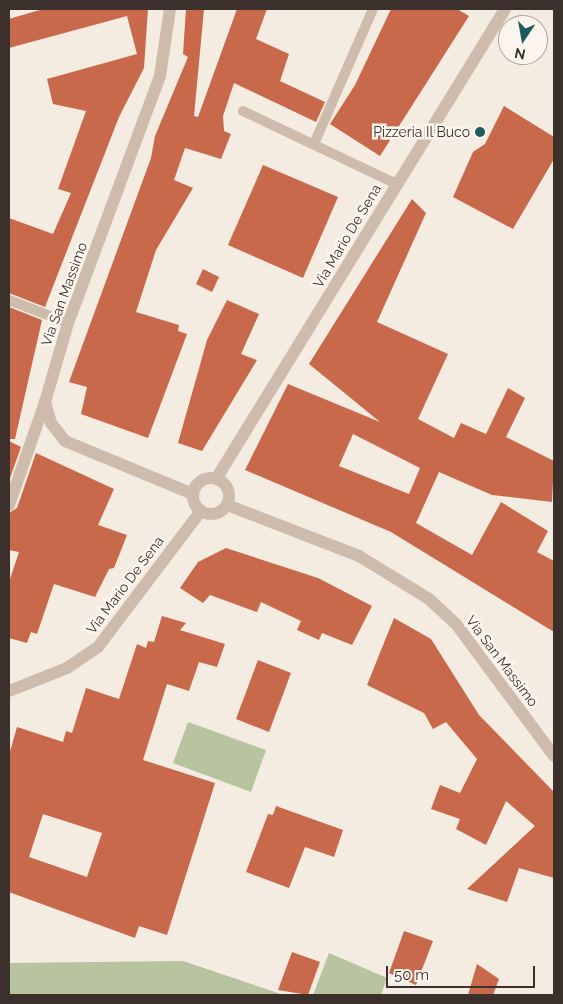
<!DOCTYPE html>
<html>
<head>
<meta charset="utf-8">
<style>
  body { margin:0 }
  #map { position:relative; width:563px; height:1004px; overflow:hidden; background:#f4ebe1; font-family:Raleway,sans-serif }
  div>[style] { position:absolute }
  .green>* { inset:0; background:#b8c4a0 }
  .building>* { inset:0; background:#c8694b }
  .service>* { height:10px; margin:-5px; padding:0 5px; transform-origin:5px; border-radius:5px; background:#cdbbac }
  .minor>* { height:12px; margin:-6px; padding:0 6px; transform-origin:6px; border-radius:6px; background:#cdbbac }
  .minor>.ring { margin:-6px; padding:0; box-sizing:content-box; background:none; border:12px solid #cdbbac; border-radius:50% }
  .dots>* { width:14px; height:14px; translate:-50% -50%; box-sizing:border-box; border:2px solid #fbf5ee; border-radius:50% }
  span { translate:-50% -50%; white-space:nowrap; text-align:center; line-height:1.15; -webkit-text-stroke:5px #fbf5ee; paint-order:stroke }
  .poi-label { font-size:14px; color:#3b302b }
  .right { translate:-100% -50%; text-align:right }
  .street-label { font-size:14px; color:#3b302b }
  .frame { position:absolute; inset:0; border:10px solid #3b302b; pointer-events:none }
  .north { position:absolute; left:498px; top:15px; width:50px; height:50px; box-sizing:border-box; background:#fbf5ee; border:1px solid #aea6a0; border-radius:50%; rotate:192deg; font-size:14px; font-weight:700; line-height:20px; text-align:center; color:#3b302b }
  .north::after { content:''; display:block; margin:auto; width:18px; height:22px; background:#1f5a5e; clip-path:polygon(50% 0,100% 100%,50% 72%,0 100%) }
  .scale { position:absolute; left:386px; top:966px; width:149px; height:22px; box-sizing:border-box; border:2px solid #3b302b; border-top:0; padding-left:6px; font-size:15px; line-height:18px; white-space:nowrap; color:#3b302b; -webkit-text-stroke:4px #fbf5ee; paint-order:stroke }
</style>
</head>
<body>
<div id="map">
  <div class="green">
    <div style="clip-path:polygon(188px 722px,266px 750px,251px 792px,173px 763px)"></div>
    <div style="clip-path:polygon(329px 953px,387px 978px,381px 995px,313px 995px)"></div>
    <div style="clip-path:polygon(183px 961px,284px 995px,9px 995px,9px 963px)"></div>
  </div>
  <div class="building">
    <div style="clip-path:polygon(43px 9px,148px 9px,144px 68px,119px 117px,45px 307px,9px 293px,9px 218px,53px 234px,71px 193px,58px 189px,86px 111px,53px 104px,47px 79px,137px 54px,127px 16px,9px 48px,9px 19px)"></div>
    <div style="clip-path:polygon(186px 9px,204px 9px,194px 116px,198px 117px,237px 9px,267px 9px,256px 39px,289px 54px,280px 81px,325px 102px,316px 122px,234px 83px,223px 116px,224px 131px,231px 134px,221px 159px,185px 148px,174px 180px,193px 188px,156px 250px,136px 312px,179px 325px,178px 331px,187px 334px,148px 438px,81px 414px,87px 387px,69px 382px,151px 158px,155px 136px,188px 57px,183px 54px)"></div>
    <div style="clip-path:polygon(391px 9px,457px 9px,469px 16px,380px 156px,330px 124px,355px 85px)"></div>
    <div style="clip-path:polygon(504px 106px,554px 137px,554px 159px,513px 229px,453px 197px,473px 152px,485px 144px)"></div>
    <div style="clip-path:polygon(263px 165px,338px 197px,303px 278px,228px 245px)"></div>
    <div style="clip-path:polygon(evenodd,412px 199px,426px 213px,377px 322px,448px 354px,418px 419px,454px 438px,461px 423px,486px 434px,508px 388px,525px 398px,506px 437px,554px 461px,552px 502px,492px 495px,439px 472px,416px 523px,472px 555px,501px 502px,548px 531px,537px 552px,554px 561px,554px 632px,391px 532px,245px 470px,288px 384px,380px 422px,309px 364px,412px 199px,353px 434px,420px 468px,409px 494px,339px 466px,353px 434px)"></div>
    <div style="clip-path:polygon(203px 269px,219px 277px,212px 292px,196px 284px)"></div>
    <div style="clip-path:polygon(227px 300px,259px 314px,241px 354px,257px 360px,202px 451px,178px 443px,207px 340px)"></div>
    <div style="clip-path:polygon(9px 307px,42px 320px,15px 439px,9px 439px)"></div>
    <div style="clip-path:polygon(9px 441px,21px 447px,9px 481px)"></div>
    <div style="clip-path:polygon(36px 453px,114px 489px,98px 525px,127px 535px,114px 568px,109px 569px,95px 597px,54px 584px,37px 634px,31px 632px,27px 643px,9px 638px,9px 582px,19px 552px,9px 550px,9px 513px,17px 508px)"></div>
    <div style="clip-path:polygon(226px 548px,318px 578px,372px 606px,352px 645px,322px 633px,319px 640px,297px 630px,301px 621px,261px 602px,257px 612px,210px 595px,203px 603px,180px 588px,198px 562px)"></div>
    <div style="clip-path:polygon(evenodd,162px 616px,186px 623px,180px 630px,225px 644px,217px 667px,199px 662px,189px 691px,167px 684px,143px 760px,215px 783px,167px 935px,139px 926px,135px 938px,9px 892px,9px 755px,17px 727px,63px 742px,66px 731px,72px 733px,86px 688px,119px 699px,137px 644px,146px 648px,148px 641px,154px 642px,162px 616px,43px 814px,102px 833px,87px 877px,29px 857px,43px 814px)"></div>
    <div style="clip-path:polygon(394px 618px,431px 639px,479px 715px,554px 792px,554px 878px,519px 868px,507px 902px,467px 889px,535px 826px,506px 801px,486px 845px,456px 829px,460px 819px,431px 809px,440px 785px,460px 793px,477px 759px,446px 722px,433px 729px,424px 713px,367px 685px)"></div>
    <div style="clip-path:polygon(258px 660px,291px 673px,269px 732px,236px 719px)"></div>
    <div style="clip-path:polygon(276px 806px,343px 830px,334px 857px,305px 847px,289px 888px,246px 872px,268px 814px,273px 815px)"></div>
    <div style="clip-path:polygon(404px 931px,433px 941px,416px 985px,389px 973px)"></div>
    <div style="clip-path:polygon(292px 952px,320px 962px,308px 995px,278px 990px)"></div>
    <div style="clip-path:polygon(477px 964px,499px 979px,493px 995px,468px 995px)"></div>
  </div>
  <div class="service">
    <div style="left:243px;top:111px;width:170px;rotate:25.4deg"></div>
    <div style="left:314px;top:144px;width:147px;rotate:-66.4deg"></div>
    <div style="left:9px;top:300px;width:63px;rotate:21.3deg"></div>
  </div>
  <div class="minor">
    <div style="left:170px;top:9px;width:68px;rotate:98.5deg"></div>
    <div style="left:160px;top:76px;width:264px;rotate:110.4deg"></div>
    <div style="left:68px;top:323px;width:82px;rotate:106.2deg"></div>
    <div style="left:45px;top:402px;width:22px;rotate:74deg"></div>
    <div style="left:51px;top:423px;width:23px;rotate:52deg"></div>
    <div style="left:65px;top:441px;width:139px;rotate:22.5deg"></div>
    <div class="ring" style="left:193px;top:478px;width:24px;height:24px"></div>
    <div style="left:216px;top:479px;width:552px;rotate:-58.41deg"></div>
    <div style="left:9px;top:505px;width:109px;rotate:-70.7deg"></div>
    <div style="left:227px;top:505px;width:142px;rotate:21.1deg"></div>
    <div style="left:359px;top:556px;width:82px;rotate:31.6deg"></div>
    <div style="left:429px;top:599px;width:37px;rotate:43deg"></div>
    <div style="left:456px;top:624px;width:164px;rotate:53.4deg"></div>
    <div style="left:9px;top:691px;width:62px;rotate:-21.6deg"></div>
    <div style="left:67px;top:668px;width:37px;rotate:-34deg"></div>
    <div style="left:98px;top:647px;width:171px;rotate:-52.9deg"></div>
  </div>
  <div class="dots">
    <div style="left:480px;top:132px;background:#1f5a5e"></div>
  </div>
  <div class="poi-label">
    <span class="right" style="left:470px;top:132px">Pizzeria Il Buco</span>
  </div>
  <div class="street-label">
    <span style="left:347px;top:236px;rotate:-59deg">Via Mario De Sena</span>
    <span style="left:64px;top:294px;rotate:-70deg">Via San Massimo</span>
    <span style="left:125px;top:585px;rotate:-53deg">Via Mario De Sena</span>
    <span style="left:502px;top:661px;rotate:53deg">Via San Massimo</span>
  </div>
  <div class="frame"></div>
  <div class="north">N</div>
  <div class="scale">50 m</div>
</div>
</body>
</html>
